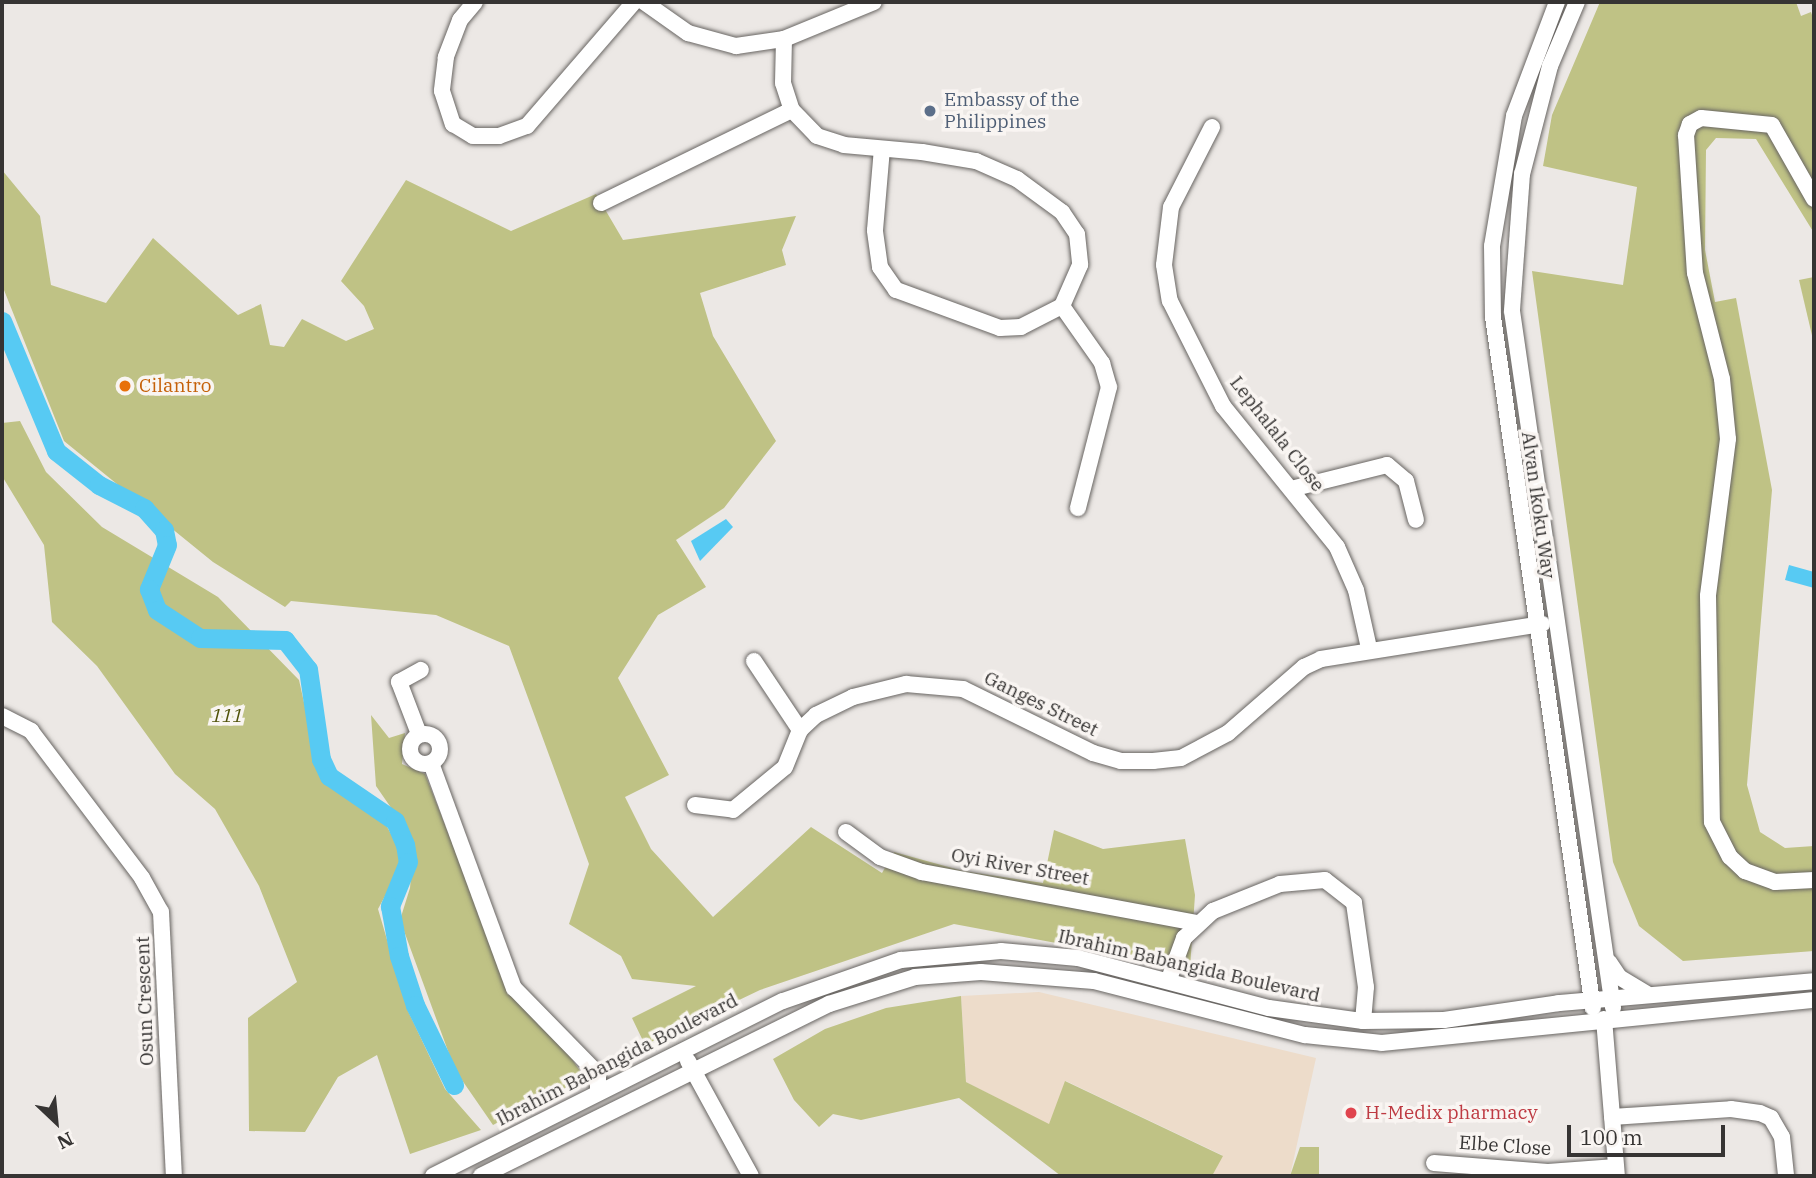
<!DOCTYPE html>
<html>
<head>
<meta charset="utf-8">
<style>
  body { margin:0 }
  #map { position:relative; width:1816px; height:1178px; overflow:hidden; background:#ece8e5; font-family:"IBM Plex Serif",serif }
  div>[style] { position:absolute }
  .industrial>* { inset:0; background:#eddcca }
  .green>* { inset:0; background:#bfc285 }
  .water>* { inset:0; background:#57caf3 }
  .river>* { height:19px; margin:-9.5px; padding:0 9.5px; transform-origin:9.5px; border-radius:9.5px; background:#57caf3 }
  .roads { filter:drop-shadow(0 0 2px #686562) drop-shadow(0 0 2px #686562) }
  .minor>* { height:16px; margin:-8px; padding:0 8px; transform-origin:8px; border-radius:8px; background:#fff }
  .minor>.ring { margin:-8px; padding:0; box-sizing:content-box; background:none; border:16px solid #fff; border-radius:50% }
  .dots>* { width:19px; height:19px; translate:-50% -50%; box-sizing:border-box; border:4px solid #f9f5f2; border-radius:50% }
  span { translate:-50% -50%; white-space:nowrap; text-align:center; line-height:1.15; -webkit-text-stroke:7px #f9f5f2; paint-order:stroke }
  .service-label { font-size:19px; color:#4e5e75 }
  .left { translate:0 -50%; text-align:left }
  .food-label { font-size:19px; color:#c56008 }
  .street-label { font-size:19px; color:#363433 }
  .park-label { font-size:19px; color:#505208; font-style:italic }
  .health-label { font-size:19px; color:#be3a42 }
  .frame { position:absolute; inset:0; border:4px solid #363433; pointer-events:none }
  .north { position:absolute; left:21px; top:1087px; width:70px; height:70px; -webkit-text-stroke:5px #f9f5f2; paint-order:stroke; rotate:154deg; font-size:19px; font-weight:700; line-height:28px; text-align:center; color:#363433 }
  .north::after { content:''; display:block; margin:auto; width:24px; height:32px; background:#363433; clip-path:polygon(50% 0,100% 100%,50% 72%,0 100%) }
  .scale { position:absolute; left:1567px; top:1125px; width:158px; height:32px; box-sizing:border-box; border:4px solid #363433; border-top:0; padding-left:9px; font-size:21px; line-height:24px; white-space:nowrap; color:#363433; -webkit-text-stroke:5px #f9f5f2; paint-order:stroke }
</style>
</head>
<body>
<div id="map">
  <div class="industrial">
    <div style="clip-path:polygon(1039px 992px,1316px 1058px,1290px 1176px,1212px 1176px,1222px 1155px,1066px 1081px,1049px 1125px,966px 1082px,961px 996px)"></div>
  </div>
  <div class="green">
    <div style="clip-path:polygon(1600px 2px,1796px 2px,1801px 16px,1811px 12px,1814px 21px,1814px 233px,1756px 139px,1716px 138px,1706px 150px,1705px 250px,1715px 302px,1736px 298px,1772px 490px,1747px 785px,1760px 832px,1785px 848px,1814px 846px,1814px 951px,1683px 961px,1639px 926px,1613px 862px,1532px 271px,1623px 285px,1637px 187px,1543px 166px,1552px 115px)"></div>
    <div style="clip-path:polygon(2px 170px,40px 216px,51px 285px,106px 303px,153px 238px,238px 315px,261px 304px,270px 345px,284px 347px,302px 319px,346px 341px,374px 329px,364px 306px,341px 281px,406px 180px,511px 231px,596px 194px,623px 240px,796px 216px,782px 250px,786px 265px,700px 293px,713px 336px,776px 441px,724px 508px,676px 540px,706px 587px,658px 615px,618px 678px,669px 775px,625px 797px,651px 849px,713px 917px,811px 827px,882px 873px,894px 852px,963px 871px,1043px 883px,1054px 830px,1103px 849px,1185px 839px,1195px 895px,1190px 968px,954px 924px,760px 990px,645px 1045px,632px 1018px,696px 986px,632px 979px,621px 956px,569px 924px,589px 864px,509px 646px,436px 615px,291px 601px,285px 607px,213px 562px,64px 441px,2px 285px)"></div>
    <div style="clip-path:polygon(1814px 277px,1814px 344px,1799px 280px)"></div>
    <div style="clip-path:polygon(20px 421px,46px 472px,102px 527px,218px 597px,299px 680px,321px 779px,386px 825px,400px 850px,398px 872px,378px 909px,408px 1011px,445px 1089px,481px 1130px,410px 1154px,377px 1055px,338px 1077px,305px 1132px,249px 1131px,248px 1018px,297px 982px,259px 886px,215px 809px,175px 774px,97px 666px,52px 622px,44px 545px,2px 476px,2px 423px)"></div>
    <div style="clip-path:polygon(371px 715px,389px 738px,405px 733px,402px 764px,425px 774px,512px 996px,562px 1045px,585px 1078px,493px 1125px,455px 1070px,400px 920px,410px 888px,414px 841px,376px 786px)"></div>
    <div style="clip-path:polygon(961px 996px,966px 1082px,1049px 1124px,1065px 1081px,1223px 1156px,1212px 1176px,1061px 1176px,959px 1098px,861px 1120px,833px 1114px,819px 1127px,794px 1100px,773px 1059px,825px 1029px,886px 1008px)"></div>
    <div style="clip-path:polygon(1300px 1147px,1319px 1147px,1319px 1176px,1290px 1176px)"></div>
  </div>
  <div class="water">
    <div style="clip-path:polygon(726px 519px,733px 527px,700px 561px,691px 541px)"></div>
    <div style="clip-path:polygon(1789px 565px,1814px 572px,1814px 588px,1785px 580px)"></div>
  </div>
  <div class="river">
    <div style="left:2px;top:321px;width:141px;rotate:67.4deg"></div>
    <div style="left:56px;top:451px;width:55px;rotate:38.3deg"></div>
    <div style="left:99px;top:485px;width:51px;rotate:27.1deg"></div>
    <div style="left:144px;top:508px;width:30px;rotate:48deg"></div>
    <div style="left:164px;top:530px;width:15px;rotate:79deg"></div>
    <div style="left:167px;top:545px;width:48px;rotate:112.2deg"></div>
    <div style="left:149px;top:589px;width:22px;rotate:69deg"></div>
    <div style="left:157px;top:610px;width:51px;rotate:33.1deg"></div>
    <div style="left:200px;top:638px;width:85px;rotate:1.3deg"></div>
    <div style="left:285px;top:640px;width:37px;rotate:52deg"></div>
    <div style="left:308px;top:669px;width:91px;rotate:81.8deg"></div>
    <div style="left:321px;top:759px;width:19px;rotate:65deg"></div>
    <div style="left:329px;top:776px;width:80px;rotate:34.3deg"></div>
    <div style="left:395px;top:821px;width:25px;rotate:67deg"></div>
    <div style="left:405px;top:844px;width:18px;rotate:81deg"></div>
    <div style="left:408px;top:862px;width:48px;rotate:112.2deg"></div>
    <div style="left:390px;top:906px;width:51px;rotate:79.8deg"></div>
    <div style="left:399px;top:956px;width:52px;rotate:71.9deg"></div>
    <div style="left:415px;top:1005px;width:89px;rotate:64deg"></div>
  </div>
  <div class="roads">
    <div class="minor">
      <div style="left:475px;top:2px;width:23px;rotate:130deg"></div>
      <div style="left:460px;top:20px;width:40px;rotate:111deg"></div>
      <div style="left:446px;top:57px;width:34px;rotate:97deg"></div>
      <div style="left:442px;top:91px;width:35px;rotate:72deg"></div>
      <div style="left:453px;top:124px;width:23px;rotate:31deg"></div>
      <div style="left:473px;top:136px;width:26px"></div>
      <div style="left:499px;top:136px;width:30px;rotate:-20deg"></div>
      <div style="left:527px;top:126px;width:164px;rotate:-49.2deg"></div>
      <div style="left:644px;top:2px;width:54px;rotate:35.2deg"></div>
      <div style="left:688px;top:33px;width:50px;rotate:15.2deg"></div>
      <div style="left:736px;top:46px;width:49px;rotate:-8.3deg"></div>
      <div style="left:784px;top:39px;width:97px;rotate:-22.3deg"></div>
      <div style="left:1557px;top:2px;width:122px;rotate:110.7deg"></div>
      <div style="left:1514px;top:116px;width:132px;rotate:99.6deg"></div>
      <div style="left:1492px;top:246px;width:71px;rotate:89.2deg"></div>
      <div style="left:1493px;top:317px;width:698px;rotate:81.77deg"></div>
      <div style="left:1577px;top:2px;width:69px;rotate:112.9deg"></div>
      <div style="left:1550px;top:66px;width:112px;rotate:104.5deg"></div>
      <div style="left:1522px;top:174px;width:137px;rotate:94.2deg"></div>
      <div style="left:1512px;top:311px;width:704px;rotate:81.75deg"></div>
      <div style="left:784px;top:39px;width:44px;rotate:91.3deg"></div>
      <div style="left:783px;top:83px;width:28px;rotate:72deg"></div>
      <div style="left:792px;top:110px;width:36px;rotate:46deg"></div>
      <div style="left:817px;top:136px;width:28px;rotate:18deg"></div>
      <div style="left:844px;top:145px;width:78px;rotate:5.1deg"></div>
      <div style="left:922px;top:152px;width:55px;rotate:9.5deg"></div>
      <div style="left:976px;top:161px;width:45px;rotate:23.7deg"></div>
      <div style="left:1017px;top:179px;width:56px;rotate:36.3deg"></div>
      <div style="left:1062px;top:212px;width:27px;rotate:56deg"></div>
      <div style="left:1077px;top:234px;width:31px;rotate:84deg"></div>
      <div style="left:1080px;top:265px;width:45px;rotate:113.7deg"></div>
      <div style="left:1062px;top:306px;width:46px;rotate:152.9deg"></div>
      <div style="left:1021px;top:327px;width:21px;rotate:177deg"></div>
      <div style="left:1000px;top:328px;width:111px;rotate:-159.9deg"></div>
      <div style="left:896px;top:290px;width:28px;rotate:-125deg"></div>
      <div style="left:880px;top:267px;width:37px;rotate:-98deg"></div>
      <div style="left:875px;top:230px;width:81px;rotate:-85.1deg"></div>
      <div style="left:1212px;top:127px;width:90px;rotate:117.1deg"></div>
      <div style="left:1171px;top:207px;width:58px;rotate:96.9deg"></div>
      <div style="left:1164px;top:265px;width:36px;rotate:81deg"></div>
      <div style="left:1170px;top:301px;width:118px;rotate:63.2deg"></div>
      <div style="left:1223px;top:406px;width:181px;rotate:51deg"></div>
      <div style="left:1337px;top:547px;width:47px;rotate:66.2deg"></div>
      <div style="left:1356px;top:590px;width:59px;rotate:77.4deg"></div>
      <div style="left:1814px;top:199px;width:85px;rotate:-119.6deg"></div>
      <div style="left:1772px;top:125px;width:71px;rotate:-174.4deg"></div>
      <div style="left:1701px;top:118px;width:13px;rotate:151deg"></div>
      <div style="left:1690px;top:124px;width:12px;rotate:110deg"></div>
      <div style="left:1686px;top:135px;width:138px;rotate:86.3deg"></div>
      <div style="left:1695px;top:273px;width:109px;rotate:75.7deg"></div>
      <div style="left:1722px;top:379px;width:60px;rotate:84.3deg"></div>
      <div style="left:1728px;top:439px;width:158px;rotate:97.3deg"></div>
      <div style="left:1708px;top:596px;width:226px;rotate:89deg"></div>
      <div style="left:1712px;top:822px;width:39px;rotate:63deg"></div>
      <div style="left:1730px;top:857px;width:21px;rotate:43deg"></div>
      <div style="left:1745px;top:871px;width:32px;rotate:20deg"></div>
      <div style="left:1775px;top:882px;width:39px;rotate:-3deg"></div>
      <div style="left:601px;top:203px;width:212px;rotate:-26deg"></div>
      <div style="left:1062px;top:306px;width:70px;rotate:54.9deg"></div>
      <div style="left:1102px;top:363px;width:25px;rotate:74deg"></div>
      <div style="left:1109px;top:387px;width:125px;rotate:104.4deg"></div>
      <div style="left:1295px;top:488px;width:95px;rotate:-14deg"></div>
      <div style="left:1387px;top:465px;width:25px;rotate:40deg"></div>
      <div style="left:1406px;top:481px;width:40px;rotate:75.6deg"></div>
      <div style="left:754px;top:661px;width:83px;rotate:56.3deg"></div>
      <div style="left:2px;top:716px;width:33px;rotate:27deg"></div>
      <div style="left:31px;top:731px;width:184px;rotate:52.9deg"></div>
      <div style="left:142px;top:878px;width:39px;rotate:61deg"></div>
      <div style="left:161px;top:912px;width:264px;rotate:87.2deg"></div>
      <div class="ring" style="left:410px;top:734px;width:14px;height:14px"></div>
      <div style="left:419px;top:734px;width:56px;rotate:-111deg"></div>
      <div style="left:399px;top:682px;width:25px;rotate:-29deg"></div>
      <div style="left:431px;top:763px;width:240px;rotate:69.8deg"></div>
      <div style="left:514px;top:988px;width:120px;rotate:45.7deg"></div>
      <div style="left:598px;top:1074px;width:18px;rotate:90deg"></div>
      <div style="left:695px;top:805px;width:38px;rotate:7deg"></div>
      <div style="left:733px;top:810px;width:67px;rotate:-39.6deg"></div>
      <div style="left:785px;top:767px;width:40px;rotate:-68deg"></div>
      <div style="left:800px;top:730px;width:22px;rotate:-43deg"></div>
      <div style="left:816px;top:715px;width:41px;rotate:-25.9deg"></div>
      <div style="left:853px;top:697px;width:55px;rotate:-13.8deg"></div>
      <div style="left:906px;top:684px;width:57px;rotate:5deg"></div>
      <div style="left:963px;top:689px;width:145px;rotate:26.2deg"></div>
      <div style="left:1093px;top:753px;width:29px;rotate:16deg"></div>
      <div style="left:1121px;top:761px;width:32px"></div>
      <div style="left:1153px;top:761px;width:28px;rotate:-6deg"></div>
      <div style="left:1181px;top:758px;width:53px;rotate:-28deg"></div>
      <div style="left:1228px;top:733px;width:101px;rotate:-41deg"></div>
      <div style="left:1304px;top:667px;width:19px;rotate:-25deg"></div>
      <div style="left:1321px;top:659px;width:224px;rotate:-9deg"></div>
      <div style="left:846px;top:832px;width:42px;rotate:36.3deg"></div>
      <div style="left:880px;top:857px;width:45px;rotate:19.7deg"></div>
      <div style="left:922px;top:872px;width:279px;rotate:10.5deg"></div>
      <div style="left:1609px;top:962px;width:18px;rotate:56deg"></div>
      <div style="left:1619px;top:977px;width:33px;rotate:31deg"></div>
      <div style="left:1169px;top:979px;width:44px;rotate:-69.9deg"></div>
      <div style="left:1184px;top:938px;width:40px;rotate:-43deg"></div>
      <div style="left:1213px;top:911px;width:72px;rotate:-21.9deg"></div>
      <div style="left:1280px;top:884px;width:45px;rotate:-5.1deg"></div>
      <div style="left:1325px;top:880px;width:37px;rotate:38deg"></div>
      <div style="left:1354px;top:903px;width:85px;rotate:81.9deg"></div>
      <div style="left:1366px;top:987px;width:34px;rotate:95deg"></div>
      <div style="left:1604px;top:1019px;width:158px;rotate:85.3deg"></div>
      <div style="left:688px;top:1061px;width:131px;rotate:61.3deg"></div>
      <div style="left:1612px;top:1117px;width:119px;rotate:-3.8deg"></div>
      <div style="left:1731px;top:1109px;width:29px;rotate:8deg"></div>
      <div style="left:1760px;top:1113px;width:12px;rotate:24deg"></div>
      <div style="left:1771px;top:1118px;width:22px;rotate:60deg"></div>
      <div style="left:1782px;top:1137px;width:39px;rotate:84deg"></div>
      <div style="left:1434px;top:1163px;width:114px;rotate:4.5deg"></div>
      <div style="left:1548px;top:1172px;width:68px;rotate:-4.2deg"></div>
      <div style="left:433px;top:1176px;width:391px;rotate:-26.6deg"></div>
      <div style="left:783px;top:1001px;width:125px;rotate:-19.2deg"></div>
      <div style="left:901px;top:960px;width:100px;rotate:-5.1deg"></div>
      <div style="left:1001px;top:951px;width:77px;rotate:5.2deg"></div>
      <div style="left:1078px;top:958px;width:197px;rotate:14.7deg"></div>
      <div style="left:1269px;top:1008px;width:95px;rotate:7.9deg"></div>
      <div style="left:1363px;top:1021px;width:81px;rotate:-0.7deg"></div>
      <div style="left:1444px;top:1020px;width:116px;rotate:-8.4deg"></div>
      <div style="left:1559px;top:1003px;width:256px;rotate:-4.9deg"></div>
      <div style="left:481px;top:1176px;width:388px;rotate:-26.3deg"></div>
      <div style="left:829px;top:1004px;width:90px;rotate:-17.4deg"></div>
      <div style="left:915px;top:977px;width:66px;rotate:-4.3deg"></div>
      <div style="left:981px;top:972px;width:113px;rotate:4.6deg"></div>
      <div style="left:1094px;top:981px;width:218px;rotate:14.4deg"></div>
      <div style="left:1305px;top:1035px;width:77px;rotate:5.9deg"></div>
      <div style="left:1382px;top:1043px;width:434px;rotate:-5.7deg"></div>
    </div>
  </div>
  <div class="dots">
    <div style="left:930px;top:111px;background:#5c6f8a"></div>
    <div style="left:125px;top:386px;background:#e8710a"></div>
    <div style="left:1351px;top:1113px;background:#e0444e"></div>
  </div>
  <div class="service-label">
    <span class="left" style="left:944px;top:111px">Embassy of the<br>Philippines</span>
  </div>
  <div class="food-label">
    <span class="left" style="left:139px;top:386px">Cilantro</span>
  </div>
  <div class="street-label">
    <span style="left:1277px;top:434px;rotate:52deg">Lephalala Close</span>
    <span style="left:1538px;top:505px;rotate:82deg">Alvan Ikoku Way</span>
    <span style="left:1041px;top:704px;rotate:26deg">Ganges Street</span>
    <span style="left:1020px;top:867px;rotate:10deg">Oyi River Street</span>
    <span style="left:1189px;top:966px;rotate:13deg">Ibrahim Babangida Boulevard</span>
    <span style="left:145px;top:1001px;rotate:-92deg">Osun Crescent</span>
    <span style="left:617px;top:1060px;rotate:-27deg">Ibrahim Babangida Boulevard</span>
    <span style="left:1505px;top:1146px;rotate:4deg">Elbe Close</span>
  </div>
  <div class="park-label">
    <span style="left:227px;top:716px">111</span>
  </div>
  <div class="health-label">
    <span class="left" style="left:1365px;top:1113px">H-Medix pharmacy</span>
  </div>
  <div class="frame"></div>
  <div class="north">N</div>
  <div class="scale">100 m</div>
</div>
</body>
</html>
